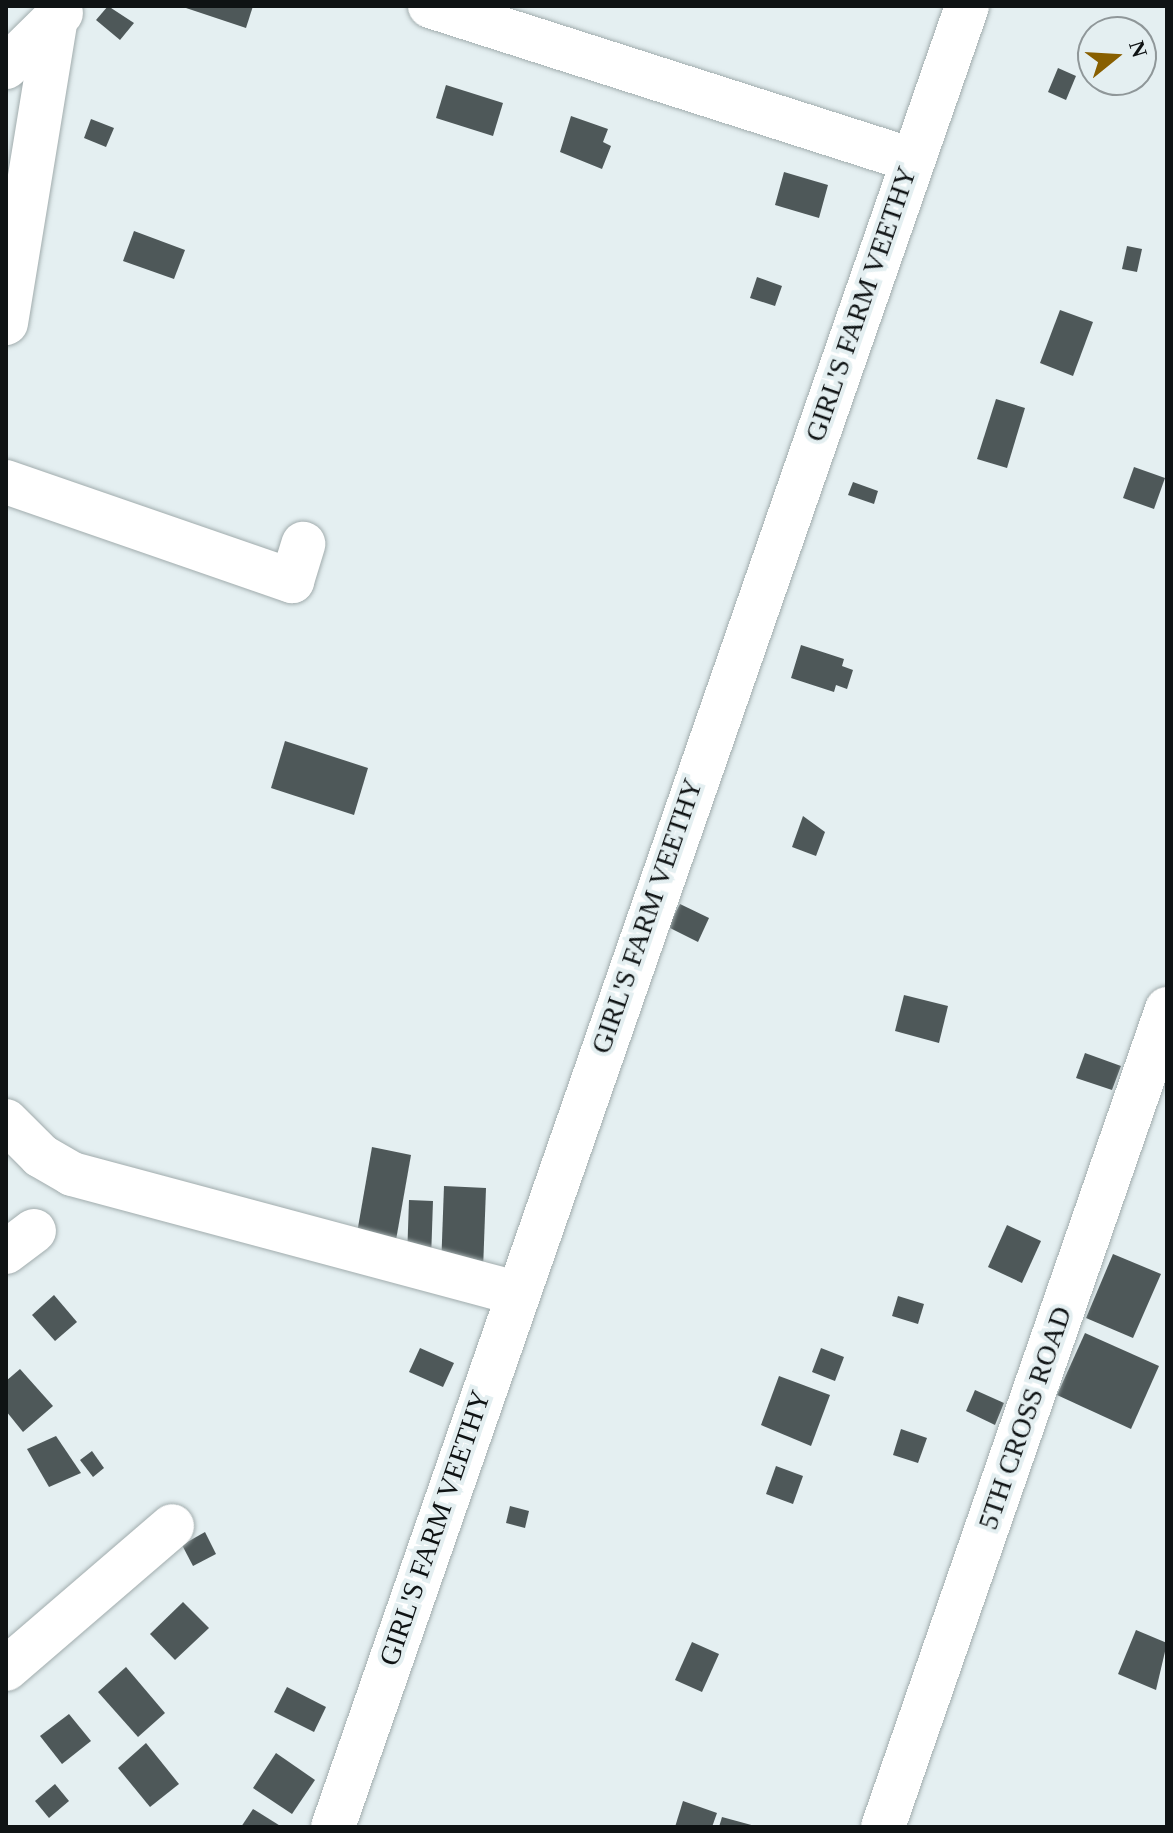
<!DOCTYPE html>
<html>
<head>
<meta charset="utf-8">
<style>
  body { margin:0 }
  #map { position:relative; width:1173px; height:1833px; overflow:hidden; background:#e4eff1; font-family:"Times New Roman",serif }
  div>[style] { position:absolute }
  .building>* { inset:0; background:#4e5859 }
  .roads { filter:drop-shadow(0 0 2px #a1acad) drop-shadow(0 0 2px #a1acad) }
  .minor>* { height:44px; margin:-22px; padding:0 22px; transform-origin:22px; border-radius:22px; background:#fff }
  span { translate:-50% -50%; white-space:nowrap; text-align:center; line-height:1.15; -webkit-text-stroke:8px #e4eff1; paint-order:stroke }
  .street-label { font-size:28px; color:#0f1314 }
  .frame { position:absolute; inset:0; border:8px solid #0f1314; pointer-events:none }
  .north { position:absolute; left:1077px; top:16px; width:80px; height:80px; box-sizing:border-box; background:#e4eff1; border:2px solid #8f9799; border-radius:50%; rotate:72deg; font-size:22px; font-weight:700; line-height:32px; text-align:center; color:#0f1314 }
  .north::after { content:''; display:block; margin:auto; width:28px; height:36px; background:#885f00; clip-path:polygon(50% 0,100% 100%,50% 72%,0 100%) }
</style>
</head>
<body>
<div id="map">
  <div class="building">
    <div style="clip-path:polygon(108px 6px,134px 23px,120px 40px,96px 20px)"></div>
    <div style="clip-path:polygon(180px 6px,253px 6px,246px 28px)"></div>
    <div style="clip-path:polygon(1058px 68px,1076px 76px,1066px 100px,1048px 92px)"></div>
    <div style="clip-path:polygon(446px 85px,503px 103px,493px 136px,436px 118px)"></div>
    <div style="clip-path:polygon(571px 116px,608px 129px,603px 142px,611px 146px,602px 169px,560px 152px)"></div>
    <div style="clip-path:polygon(91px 119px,114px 128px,106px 147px,84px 138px)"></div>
    <div style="clip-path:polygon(784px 172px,828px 185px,819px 218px,775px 205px)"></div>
    <div style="clip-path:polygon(134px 231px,185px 250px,174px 279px,123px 261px)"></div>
    <div style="clip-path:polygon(1127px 246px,1142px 249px,1137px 272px,1122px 269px)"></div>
    <div style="clip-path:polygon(757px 277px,782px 286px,775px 306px,750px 298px)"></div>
    <div style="clip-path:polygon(1060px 310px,1093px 322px,1073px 376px,1040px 363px)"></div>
    <div style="clip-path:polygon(996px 399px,1025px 408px,1007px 468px,977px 459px)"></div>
    <div style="clip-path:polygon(1134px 467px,1165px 478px,1154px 509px,1123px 498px)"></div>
    <div style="clip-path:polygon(853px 482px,878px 491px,874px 504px,848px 495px)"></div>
    <div style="clip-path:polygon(801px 645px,844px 659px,842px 666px,853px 670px,847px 689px,836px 685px,834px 692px,791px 678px)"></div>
    <div style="clip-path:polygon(285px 741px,368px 768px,354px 815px,271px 788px)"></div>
    <div style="clip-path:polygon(803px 816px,825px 832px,816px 856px,792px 847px)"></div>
    <div style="clip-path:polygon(680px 904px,709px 918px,698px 942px,668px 927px)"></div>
    <div style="clip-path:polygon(904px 995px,948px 1006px,939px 1043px,895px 1031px)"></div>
    <div style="clip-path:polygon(1085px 1053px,1121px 1066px,1112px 1090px,1076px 1078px)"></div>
    <div style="clip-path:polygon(372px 1147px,411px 1155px,396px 1240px,357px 1233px)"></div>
    <div style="clip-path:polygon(444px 1186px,486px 1188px,483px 1270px,441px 1268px)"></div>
    <div style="clip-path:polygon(409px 1200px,433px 1201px,431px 1259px,407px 1258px)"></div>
    <div style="clip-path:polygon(1007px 1225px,1041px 1241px,1022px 1283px,988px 1267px)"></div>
    <div style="clip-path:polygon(1113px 1254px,1161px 1274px,1133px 1338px,1086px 1318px)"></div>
    <div style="clip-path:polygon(54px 1295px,77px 1322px,55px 1341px,32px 1315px)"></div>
    <div style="clip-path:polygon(898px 1296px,924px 1304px,918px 1324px,892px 1316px)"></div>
    <div style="clip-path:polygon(1085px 1333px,1159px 1366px,1131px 1429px,1057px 1395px)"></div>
    <div style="clip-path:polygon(420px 1348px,454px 1363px,443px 1387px,409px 1372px)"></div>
    <div style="clip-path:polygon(821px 1348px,844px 1357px,835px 1381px,812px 1372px)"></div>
    <div style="clip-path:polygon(20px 1369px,53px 1406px,23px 1432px,6px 1411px,6px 1381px)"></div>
    <div style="clip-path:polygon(779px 1376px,830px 1395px,811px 1446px,761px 1425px)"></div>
    <div style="clip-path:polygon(975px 1390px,1004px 1403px,995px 1425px,966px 1411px)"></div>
    <div style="clip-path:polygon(901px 1429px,927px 1438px,918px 1463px,893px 1455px)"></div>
    <div style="clip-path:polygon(56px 1436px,81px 1473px,49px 1487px,27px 1449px)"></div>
    <div style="clip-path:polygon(92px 1451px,104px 1468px,93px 1477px,80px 1460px)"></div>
    <div style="clip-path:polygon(776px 1466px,803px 1476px,793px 1504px,766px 1494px)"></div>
    <div style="clip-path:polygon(510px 1506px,529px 1511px,525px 1528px,506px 1523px)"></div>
    <div style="clip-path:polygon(205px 1532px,216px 1554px,193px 1566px,182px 1545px)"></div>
    <div style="clip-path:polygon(183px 1602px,209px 1628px,175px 1660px,150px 1634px)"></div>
    <div style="clip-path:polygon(1136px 1630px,1167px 1643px,1156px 1690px,1118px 1674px)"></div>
    <div style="clip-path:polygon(692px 1642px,719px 1654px,702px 1692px,675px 1680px)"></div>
    <div style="clip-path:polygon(126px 1667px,165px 1713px,138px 1737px,98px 1692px)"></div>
    <div style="clip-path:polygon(287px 1687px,326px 1707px,314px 1732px,274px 1712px)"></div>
    <div style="clip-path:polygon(69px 1714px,91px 1741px,62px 1764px,40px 1736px)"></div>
    <div style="clip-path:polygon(146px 1743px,179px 1784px,150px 1807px,118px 1768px)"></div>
    <div style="clip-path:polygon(276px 1753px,315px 1780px,292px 1814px,253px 1788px)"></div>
    <div style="clip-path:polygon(55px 1784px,69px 1801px,49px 1818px,35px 1801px)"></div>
    <div style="clip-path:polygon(683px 1801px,717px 1813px,712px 1827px,675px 1827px)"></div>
    <div style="clip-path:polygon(253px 1809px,282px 1827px,241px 1827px)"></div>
    <div style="clip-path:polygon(722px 1817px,755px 1826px,755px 1827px,719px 1827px)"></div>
  </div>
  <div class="roads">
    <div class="minor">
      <div style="left:430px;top:6px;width:506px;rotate:17.72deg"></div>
      <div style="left:6px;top:67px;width:77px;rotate:-44.5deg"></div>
      <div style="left:6px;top:323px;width:309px;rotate:-80.7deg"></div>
      <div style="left:6px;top:482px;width:303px;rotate:19.1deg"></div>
      <div style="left:292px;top:581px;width:39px;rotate:-73deg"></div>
      <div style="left:6px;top:1121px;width:49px;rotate:45deg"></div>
      <div style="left:41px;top:1156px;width:36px;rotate:30deg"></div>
      <div style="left:72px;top:1174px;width:459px;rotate:15deg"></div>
      <div style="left:6px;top:1252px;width:35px;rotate:-37deg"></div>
      <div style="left:6px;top:1669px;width:219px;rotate:-40.7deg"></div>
      <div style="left:333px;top:1827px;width:1928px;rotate:-70.8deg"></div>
      <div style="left:883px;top:1827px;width:866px;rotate:-70.85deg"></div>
    </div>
  </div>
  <div class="street-label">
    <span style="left:861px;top:304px;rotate:-71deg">GIRL'S FARM VEETHY</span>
    <span style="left:647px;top:916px;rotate:-71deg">GIRL'S FARM VEETHY</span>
    <span style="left:1025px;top:1418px;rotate:-71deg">5TH CROSS ROAD</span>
    <span style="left:435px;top:1528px;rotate:-71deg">GIRL'S FARM VEETHY</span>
  </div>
  <div class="frame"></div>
  <div class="north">N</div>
</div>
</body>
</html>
